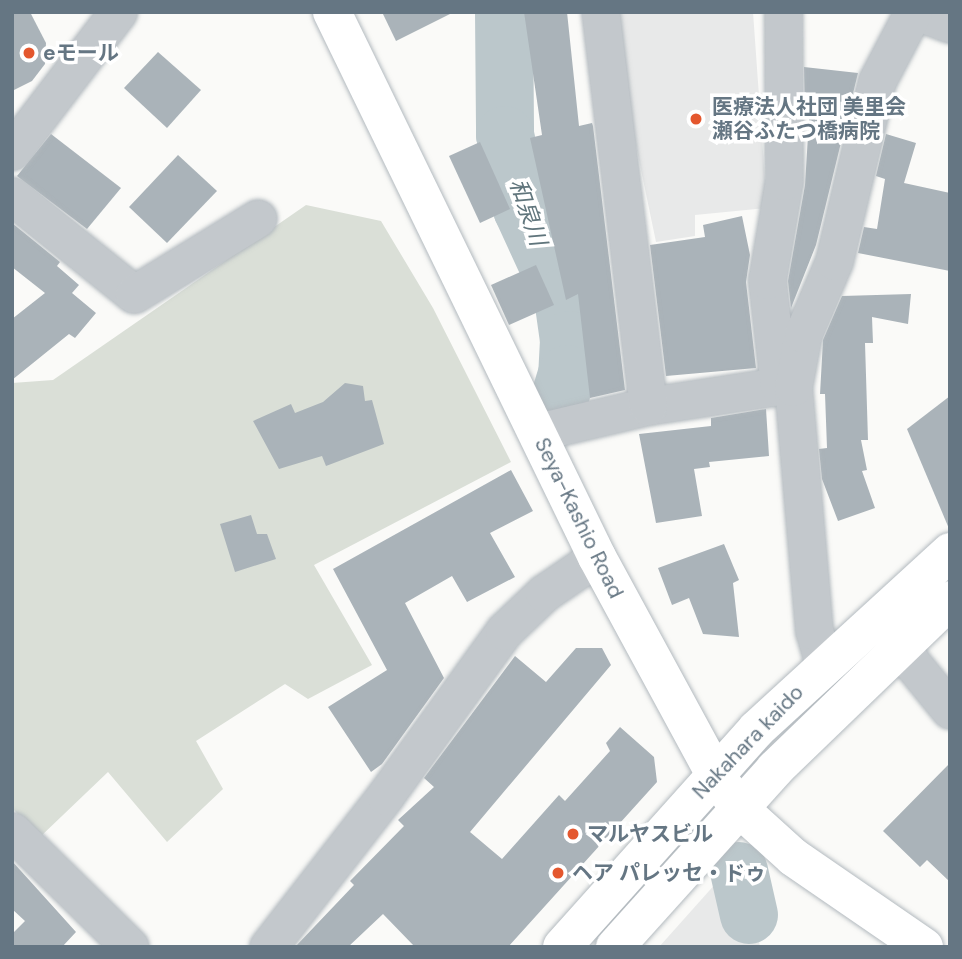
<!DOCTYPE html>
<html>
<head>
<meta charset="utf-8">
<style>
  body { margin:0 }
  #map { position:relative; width:962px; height:959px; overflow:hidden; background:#fafaf8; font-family:"DM Sans","Noto Sans JP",sans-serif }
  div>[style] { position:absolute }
  .built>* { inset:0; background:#e8e9e9 }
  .green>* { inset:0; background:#dadfd7 }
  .river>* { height:58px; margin:-29px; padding:0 29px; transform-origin:29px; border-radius:29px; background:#bbc7cb }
  .building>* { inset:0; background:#aab3b9 }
  .roads { filter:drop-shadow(0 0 2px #b3babf) drop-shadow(0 0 2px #b3babf) }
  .street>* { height:37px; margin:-18.5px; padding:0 18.5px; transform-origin:18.5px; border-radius:18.5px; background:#c3c8cc }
  .secondary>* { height:38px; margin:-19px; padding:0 19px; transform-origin:19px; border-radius:19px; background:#fff }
  .primary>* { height:38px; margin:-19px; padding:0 19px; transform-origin:19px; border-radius:19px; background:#fff }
  .dots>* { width:19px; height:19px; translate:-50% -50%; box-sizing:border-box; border:4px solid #fff; border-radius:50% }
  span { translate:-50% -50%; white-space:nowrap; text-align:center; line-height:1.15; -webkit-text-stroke:7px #fff; paint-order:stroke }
  .poi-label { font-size:21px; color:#657683; font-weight:700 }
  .left { translate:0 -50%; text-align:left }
  .street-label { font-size:21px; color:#657683 }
  .water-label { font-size:23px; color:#60757c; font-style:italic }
  .frame { position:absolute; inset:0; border:14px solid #657683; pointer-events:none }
</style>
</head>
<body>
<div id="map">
  <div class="built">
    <div style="clip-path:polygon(618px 12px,753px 12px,767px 208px,695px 215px,695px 236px,656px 242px,622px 78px)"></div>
    <div style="clip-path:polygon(742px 854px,760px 947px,659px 947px)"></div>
  </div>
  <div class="green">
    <div style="clip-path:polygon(306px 205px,381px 221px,433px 308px,511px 462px,314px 565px,372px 665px,308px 699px,285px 684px,196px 741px,223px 789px,167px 842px,108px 772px,40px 837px,12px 808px,12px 383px,53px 380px)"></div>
  </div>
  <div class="river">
    <div style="left:504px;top:12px;width:123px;rotate:89.5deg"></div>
    <div style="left:505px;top:135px;width:76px;rotate:77.1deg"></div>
    <div style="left:522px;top:209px;width:98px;rotate:65.3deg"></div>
    <div style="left:563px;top:298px;width:42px;rotate:81.9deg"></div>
    <div style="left:569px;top:340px;width:34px;rotate:93deg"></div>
    <div style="left:567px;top:374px;width:34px;rotate:107deg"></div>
    <div style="left:739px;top:871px;width:45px;rotate:77.2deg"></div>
  </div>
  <div class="building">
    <div style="clip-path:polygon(12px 12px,30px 12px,46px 43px,45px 64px,32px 81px,12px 91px)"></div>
    <div style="clip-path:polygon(382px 12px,454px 12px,396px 41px)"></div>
    <div style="clip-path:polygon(524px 12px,567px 12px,579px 126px,592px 123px,593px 126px,625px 390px,590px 398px,578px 294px,566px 300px,530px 138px,542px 135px)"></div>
    <div style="clip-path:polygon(158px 52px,201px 90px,167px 128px,124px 88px)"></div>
    <div style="clip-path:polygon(804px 67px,858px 73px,816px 245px,791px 308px,788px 281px,805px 185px,809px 119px,805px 118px)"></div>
    <div style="clip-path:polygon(51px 134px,121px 188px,87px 229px,17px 176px)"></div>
    <div style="clip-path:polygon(886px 134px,916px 143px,904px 183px,950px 193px,950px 271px,858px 253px,864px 227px,877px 229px,885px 179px,876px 176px)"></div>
    <div style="clip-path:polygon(480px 142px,510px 209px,480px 223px,449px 156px)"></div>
    <div style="clip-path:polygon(178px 155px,217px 191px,167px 243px,129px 207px)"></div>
    <div style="clip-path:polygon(742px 216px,750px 255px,746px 282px,756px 368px,666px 376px,650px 245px,705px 237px,703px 225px)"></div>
    <div style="clip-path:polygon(12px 223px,60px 262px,57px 266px,79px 285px,72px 293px,96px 313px,75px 338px,69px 334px,12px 380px,12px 319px,45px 293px,12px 267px)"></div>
    <div style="clip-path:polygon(536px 265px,554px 305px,509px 325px,491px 285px)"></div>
    <div style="clip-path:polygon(911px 294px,908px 324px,872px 317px,873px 343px,865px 343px,868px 440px,861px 440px,867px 470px,862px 471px,875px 508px,838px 521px,822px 479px,819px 449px,827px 448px,825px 394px,820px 394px,823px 340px,842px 296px)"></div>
    <div style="clip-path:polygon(345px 383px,363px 386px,365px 401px,372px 400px,384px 444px,326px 466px,322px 456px,279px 469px,253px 421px,291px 404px,295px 413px,323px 402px)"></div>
    <div style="clip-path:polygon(950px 396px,950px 531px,907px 429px)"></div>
    <div style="clip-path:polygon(766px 409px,769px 456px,709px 462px,710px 467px,694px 469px,702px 516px,656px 523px,639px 434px,711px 426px,711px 418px)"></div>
    <div style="clip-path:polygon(511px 470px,533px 511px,490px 533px,515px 577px,467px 602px,452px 576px,405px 603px,444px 678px,382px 764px,371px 772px,328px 707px,387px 670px,333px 569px)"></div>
    <div style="clip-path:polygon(251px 515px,257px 534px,267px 534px,276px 559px,235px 572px,220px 524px)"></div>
    <div style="clip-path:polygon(724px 544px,739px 580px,733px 583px,739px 637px,703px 634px,689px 598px,672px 605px,658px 568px)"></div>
    <div style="clip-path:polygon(576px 648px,602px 648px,611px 665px,470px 832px,502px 859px,559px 795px,565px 801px,610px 751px,606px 743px,620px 727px,654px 757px,657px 782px,508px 947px,415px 947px,383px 914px,348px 947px,295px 947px,354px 885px,350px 881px,404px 826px,398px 820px,434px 787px,424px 778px,515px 656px,546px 682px)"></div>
    <div style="clip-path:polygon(950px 763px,950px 882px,927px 860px,920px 867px,883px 831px)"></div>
    <div style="clip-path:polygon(12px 861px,76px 932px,62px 947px,12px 947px,12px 934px,25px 921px,12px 909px)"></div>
  </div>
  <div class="roads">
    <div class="street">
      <div style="left:919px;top:12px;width:33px;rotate:21deg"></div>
      <div style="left:12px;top:151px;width:175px;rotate:-52.7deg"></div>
      <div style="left:12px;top:196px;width:156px;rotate:38.8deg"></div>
      <div style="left:134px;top:294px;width:145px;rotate:-31.5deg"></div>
      <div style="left:648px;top:406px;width:133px;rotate:-8.7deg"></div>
      <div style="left:779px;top:386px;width:107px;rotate:-96.5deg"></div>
      <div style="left:767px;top:280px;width:100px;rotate:-80.3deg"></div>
      <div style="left:784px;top:181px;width:169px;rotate:-90.3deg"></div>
      <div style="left:537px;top:432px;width:114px;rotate:-13.2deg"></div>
      <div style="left:648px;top:406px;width:397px;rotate:-96.9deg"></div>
      <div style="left:898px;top:646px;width:82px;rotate:50.9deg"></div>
      <div style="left:824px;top:665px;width:35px;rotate:-106deg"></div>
      <div style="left:814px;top:631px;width:245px;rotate:-94.9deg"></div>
      <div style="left:793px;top:387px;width:54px;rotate:-79.3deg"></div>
      <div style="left:803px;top:334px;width:79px;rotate:-67deg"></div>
      <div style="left:834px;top:261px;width:185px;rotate:-76.6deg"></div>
      <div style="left:877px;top:81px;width:78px;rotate:-62.4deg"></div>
      <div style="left:12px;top:831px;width:165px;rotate:44.5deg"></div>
      <div style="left:268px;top:947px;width:191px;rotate:-52.2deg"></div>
      <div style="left:385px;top:796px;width:203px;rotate:-54.2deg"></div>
      <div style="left:504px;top:631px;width:55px;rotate:-43.5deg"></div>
      <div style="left:544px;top:593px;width:64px;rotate:-34.2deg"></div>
    </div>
    <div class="secondary">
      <div style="left:332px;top:12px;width:606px;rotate:64.07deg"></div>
      <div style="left:597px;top:557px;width:247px;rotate:61.5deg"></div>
      <div style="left:715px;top:774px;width:42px;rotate:54.8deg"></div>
      <div style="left:739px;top:808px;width:73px;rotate:42.2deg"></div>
      <div style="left:793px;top:857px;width:159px;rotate:34.5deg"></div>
    </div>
    <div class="primary">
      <div style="left:562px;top:947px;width:292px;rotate:-48.2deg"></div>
      <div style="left:757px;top:729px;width:262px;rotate:-42.5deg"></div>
      <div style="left:615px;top:947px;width:239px;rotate:-48deg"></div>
      <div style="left:775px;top:769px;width:243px;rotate:-44deg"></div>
    </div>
  </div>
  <div class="dots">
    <div style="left:29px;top:53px;background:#e4572e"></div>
    <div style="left:696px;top:119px;background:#e4572e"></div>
    <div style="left:573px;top:834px;background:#e4572e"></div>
    <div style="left:558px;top:873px;background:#e4572e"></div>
  </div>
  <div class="poi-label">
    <span class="left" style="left:43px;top:53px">eモール</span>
    <span class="left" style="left:712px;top:119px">医療法人社団 美里会<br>瀬谷ふたつ橋病院</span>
    <span class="left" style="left:587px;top:834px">マルヤスビル</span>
    <span class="left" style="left:572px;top:873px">ヘア パレッセ・ドゥ</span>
  </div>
  <div class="street-label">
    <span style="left:579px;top:518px;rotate:64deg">Seya-Kashio Road</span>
    <span style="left:748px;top:742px;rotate:-46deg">Nakahara kaido</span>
  </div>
  <div class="water-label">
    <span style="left:528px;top:212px;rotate:71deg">和泉川</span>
  </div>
  <div class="frame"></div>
</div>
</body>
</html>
